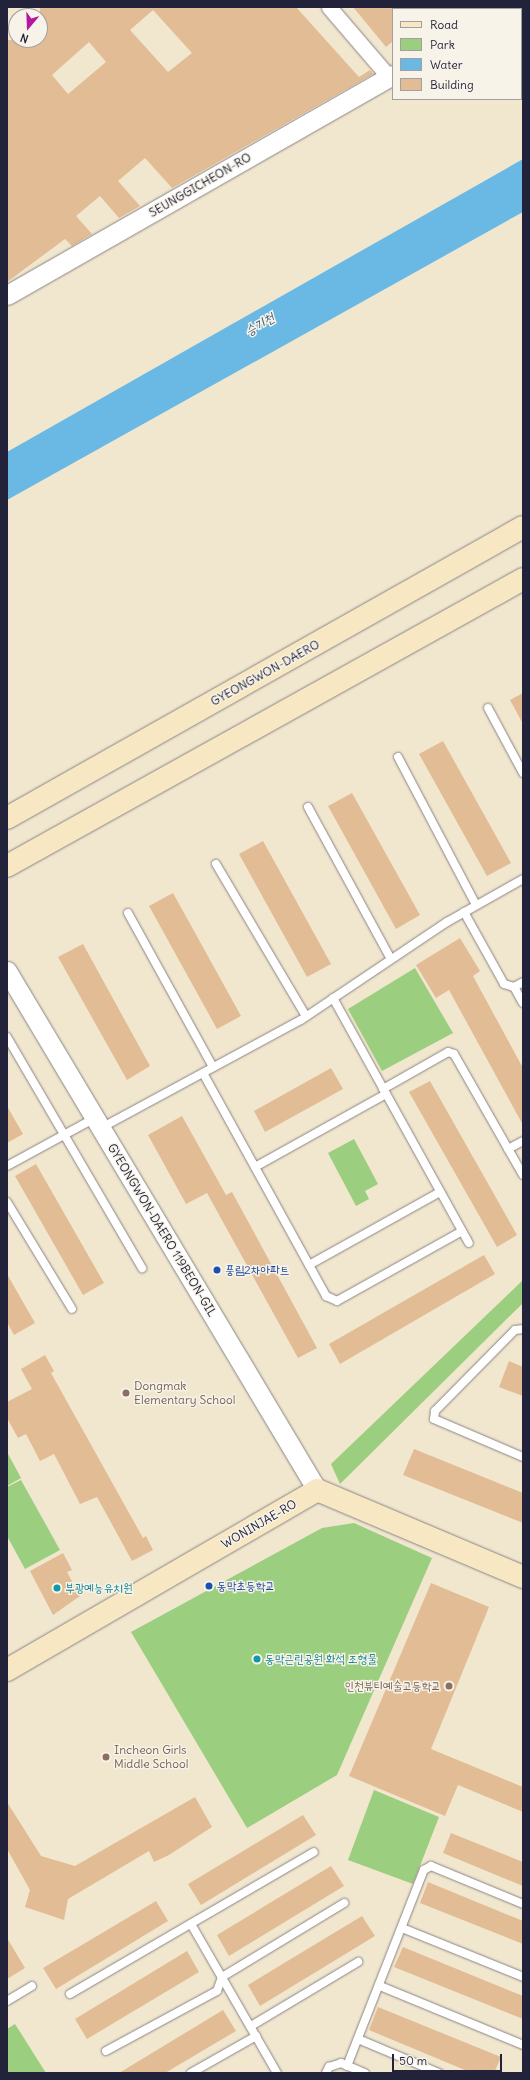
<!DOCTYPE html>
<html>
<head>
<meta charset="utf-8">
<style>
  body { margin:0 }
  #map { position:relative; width:530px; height:2080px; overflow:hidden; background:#f1e7cf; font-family:Delius,"Poor Story",sans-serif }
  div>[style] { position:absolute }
  .green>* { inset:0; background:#9bce7e }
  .water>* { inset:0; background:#6ab8e4 }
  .building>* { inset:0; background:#e2bc94 }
  .roads { filter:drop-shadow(0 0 1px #8a8485) drop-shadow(0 0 1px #8a8485) }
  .service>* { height:8px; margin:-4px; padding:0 4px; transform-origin:4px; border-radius:4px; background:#fff }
  .minor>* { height:15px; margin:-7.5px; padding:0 7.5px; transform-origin:7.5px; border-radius:7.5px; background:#fff }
  .tertiary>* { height:19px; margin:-9.5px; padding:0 9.5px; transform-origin:9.5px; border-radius:9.5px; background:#fff }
  .secondary>* { height:22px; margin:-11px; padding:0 11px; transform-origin:11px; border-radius:11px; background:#f7e8c3 }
  .dots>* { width:11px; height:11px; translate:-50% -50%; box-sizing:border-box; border:2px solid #f7f3e8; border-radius:50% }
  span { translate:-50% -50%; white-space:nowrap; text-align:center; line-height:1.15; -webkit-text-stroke:3px #f7f3e8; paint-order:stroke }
  .street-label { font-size:12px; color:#22223b }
  .transit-label { font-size:12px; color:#164399 }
  .left { translate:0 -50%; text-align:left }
  .education-label { font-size:12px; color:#785e54 }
  .right { translate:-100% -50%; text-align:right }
  .culture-label { font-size:12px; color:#0d838f }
  .water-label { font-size:13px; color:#3b5676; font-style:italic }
  .frame { position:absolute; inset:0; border:8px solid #22223b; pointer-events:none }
  .legend { position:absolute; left:392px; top:8px; width:130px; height:92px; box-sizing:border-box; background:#f7f3e8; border:1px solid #a29fa3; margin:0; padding:5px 7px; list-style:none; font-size:12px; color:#22223b }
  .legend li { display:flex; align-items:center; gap:8px; height:20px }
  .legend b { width:20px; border:1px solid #a29fa3 }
  .north { position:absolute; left:8px; top:8px; width:40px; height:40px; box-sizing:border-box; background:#f7f3e8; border:1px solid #a29fa3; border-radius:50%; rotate:199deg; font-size:11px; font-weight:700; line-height:16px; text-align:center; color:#22223b }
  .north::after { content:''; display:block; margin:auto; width:14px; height:18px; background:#b5179e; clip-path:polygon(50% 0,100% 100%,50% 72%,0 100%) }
  .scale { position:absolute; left:392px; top:2054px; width:110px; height:18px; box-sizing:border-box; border:2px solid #22223b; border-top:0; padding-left:5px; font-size:12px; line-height:14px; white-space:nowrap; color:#22223b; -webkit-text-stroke:3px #f7f3e8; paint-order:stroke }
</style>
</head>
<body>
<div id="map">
  <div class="green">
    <div style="clip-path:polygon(415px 968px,453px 1033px,382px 1071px,348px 1009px)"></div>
    <div style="clip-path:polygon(354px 1139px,378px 1184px,365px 1191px,369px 1199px,356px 1206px,328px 1153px)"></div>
    <div style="clip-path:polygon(523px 1280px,523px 1303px,340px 1484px,331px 1464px)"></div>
    <div style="clip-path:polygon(7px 1452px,21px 1478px,7px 1486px)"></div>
    <div style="clip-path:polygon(21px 1480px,60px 1550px,25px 1569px,7px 1536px,7px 1487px)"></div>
    <div style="clip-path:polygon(354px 1523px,432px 1558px,337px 1775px,247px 1828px,131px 1632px,322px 1528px)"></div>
    <div style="clip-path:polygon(374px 1790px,439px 1817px,413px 1884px,348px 1860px)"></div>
    <div style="clip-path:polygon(15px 2024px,46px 2073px,7px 2073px,7px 2029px)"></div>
  </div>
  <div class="water">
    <div style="clip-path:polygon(523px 159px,523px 212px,7px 500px,7px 452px)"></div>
  </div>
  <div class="building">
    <div style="clip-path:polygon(evenodd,40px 7px,296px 7px,359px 77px,370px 70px,373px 74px,172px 188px,145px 158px,118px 181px,140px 206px,119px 218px,100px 196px,76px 216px,92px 234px,72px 246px,65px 239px,7px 282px,7px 40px,40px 40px,40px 7px,153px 10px,192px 53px,168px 72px,130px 30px,153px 10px,40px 7px,89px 42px,106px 62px,68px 94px,52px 75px,89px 42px)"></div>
    <div style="clip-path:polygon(353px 7px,393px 7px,393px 41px,386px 47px)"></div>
    <div style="clip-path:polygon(523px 693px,523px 724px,510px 700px)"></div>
    <div style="clip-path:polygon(443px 741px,511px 863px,487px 876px,419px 754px)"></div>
    <div style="clip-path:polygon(352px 793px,420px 915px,396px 929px,328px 806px)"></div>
    <div style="clip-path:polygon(263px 841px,331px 964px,307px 977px,239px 854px)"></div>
    <div style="clip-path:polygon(173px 893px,241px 1016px,217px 1029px,149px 906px)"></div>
    <div style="clip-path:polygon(460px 938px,480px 971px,473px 976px,523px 1068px,523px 1125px,449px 990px,436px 998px,416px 965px)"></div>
    <div style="clip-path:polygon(83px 944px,150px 1066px,127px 1080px,58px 957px)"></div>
    <div style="clip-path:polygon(331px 1068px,343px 1089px,265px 1132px,254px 1111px)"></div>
    <div style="clip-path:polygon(430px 1081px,517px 1235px,497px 1247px,409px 1092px)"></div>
    <div style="clip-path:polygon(7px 1106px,23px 1134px,7px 1143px)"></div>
    <div style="clip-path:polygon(182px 1116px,226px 1195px,232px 1192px,317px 1348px,298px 1358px,207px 1193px,186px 1204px,148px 1135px)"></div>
    <div style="clip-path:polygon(36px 1164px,104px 1283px,83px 1295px,15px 1176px)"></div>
    <div style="clip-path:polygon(484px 1255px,495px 1274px,340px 1364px,329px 1344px)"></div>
    <div style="clip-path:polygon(7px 1274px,35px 1323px,14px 1335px,7px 1322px)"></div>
    <div style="clip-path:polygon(45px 1355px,54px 1371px,51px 1373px,143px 1538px,146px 1536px,153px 1550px,132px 1561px,97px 1497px,80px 1504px,54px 1454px,40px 1461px,26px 1434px,18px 1438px,7px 1418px,7px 1402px,32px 1389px,21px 1369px)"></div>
    <div style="clip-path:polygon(509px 1361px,523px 1367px,523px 1396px,499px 1387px)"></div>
    <div style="clip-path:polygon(414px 1449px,523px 1493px,523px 1523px,403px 1475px)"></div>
    <div style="clip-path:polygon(63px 1553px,72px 1570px,67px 1572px,80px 1596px,53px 1615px,30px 1571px)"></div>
    <div style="clip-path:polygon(431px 1583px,489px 1607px,431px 1749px,523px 1787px,523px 1812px,458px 1785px,445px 1816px,349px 1776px)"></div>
    <div style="clip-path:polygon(195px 1797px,212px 1827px,169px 1855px,154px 1862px,149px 1851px,68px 1899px,64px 1920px,25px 1907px,30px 1890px,7px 1849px,7px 1802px,41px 1856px,75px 1866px)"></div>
    <div style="clip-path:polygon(303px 1815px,316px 1835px,201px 1905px,188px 1884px)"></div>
    <div style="clip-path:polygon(451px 1833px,523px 1862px,523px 1886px,443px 1853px)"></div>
    <div style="clip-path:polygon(331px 1866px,344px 1886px,229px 1956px,217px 1935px)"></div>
    <div style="clip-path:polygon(428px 1882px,523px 1921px,523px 1944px,420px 1903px)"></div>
    <div style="clip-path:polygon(156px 1901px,168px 1921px,56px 1989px,43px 1968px)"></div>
    <div style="clip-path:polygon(362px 1916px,375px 1936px,260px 2006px,248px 1985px)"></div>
    <div style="clip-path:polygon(7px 1938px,25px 1968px,7px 1979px)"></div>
    <div style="clip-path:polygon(403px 1947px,523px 1996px,523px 2019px,394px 1967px)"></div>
    <div style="clip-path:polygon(187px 1951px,199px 1972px,87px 2039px,75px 2019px)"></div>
    <div style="clip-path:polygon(378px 2007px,501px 2057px,494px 2073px,472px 2073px,369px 2030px)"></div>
    <div style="clip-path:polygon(223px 2010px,236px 2031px,165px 2073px,119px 2073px)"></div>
  </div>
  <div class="roads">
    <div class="service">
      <div style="left:488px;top:708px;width:74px;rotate:61.7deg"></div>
      <div style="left:398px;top:757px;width:167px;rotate:62.2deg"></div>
      <div style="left:308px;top:807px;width:173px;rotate:61.4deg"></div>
      <div style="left:216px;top:864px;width:177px;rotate:59.4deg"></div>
      <div style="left:464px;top:912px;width:82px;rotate:60.9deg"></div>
      <div style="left:504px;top:984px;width:10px;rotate:17deg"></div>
      <div style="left:514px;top:987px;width:10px;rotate:-29deg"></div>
      <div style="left:128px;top:913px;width:176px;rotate:61.1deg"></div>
      <div style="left:514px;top:987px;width:18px;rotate:61deg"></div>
      <div style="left:333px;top:998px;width:280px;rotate:61deg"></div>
      <div style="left:7px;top:1037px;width:268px;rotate:59.7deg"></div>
      <div style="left:203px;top:1073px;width:255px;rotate:61.1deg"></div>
      <div style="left:326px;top:1296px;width:12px;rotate:24deg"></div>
      <div style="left:337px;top:1301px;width:143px;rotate:-29.2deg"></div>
      <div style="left:383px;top:1089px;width:75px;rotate:-29.6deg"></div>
      <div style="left:448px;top:1052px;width:6px;rotate:18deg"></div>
      <div style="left:454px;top:1054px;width:139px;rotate:60.3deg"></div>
      <div style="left:101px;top:1128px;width:227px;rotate:-28.4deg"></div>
      <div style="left:301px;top:1020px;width:176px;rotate:-33.9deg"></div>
      <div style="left:447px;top:922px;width:87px;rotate:-29.5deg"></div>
      <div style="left:508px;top:1149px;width:17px;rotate:-28deg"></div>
      <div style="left:7px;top:1166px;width:100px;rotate:-28.6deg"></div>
      <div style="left:255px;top:1167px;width:150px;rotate:-29.1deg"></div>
      <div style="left:7px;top:1202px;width:125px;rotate:58.7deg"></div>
      <div style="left:309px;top:1265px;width:150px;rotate:-29.1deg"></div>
      <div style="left:523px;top:1329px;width:8px;rotate:173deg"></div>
      <div style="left:515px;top:1330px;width:114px;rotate:134.6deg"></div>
      <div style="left:435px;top:1411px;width:8px;rotate:97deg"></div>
      <div style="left:434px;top:1419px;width:97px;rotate:23.1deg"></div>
      <div style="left:191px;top:1924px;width:172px;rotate:60deg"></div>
      <div style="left:402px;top:1928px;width:131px;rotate:22deg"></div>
      <div style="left:380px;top:1986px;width:155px;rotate:22.4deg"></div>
      <div style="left:70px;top:1994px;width:282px;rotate:-30.2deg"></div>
      <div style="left:7px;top:2001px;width:29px;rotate:-31deg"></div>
      <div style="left:251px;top:2026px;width:125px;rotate:-30.9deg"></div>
      <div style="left:358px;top:2039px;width:88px;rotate:22.8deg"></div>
      <div style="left:106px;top:2051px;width:126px;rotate:-28.4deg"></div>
      <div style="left:217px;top:1991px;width:15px;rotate:-70deg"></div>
      <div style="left:222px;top:1977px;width:143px;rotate:-31.2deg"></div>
      <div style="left:347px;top:2066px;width:211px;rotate:-68.6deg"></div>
      <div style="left:424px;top:1870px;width:8px;rotate:-30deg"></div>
      <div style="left:431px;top:1866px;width:100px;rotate:22.4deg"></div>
      <div style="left:191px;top:2073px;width:75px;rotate:-29.6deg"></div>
      <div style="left:326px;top:2073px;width:7px;rotate:-63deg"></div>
      <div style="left:329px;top:2067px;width:13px;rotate:-18deg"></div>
      <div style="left:341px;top:2063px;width:26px;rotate:23deg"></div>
    </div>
    <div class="minor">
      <div style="left:329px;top:7px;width:92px;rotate:49.4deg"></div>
    </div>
    <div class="tertiary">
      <div style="left:509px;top:9px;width:4px;rotate:-34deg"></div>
      <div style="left:7px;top:295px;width:444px;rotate:-29.7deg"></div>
      <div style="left:7px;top:971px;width:605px;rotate:59.15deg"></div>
    </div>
    <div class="secondary">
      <div style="left:7px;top:818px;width:592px;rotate:-29.42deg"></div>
      <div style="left:7px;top:866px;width:590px;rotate:-29.08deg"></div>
      <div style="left:7px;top:1670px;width:358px;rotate:-30.1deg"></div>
      <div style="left:317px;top:1490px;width:224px;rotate:22.9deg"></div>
    </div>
  </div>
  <div class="dots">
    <div style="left:217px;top:1270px;background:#1a4fb4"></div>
    <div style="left:126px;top:1393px;background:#8d6e63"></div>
    <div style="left:209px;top:1586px;background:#1a4fb4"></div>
    <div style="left:57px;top:1588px;background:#0f9aa8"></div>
    <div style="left:257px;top:1659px;background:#0f9aa8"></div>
    <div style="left:449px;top:1686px;background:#8d6e63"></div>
    <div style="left:106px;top:1757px;background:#8d6e63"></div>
  </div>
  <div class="street-label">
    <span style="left:200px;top:185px;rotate:-30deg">SEUNGGICHEON-RO</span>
    <span style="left:265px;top:673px;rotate:-29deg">GYEONGWON-DAERO</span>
    <span style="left:162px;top:1230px;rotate:59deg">GYEONGWON-DAERO 119BEON-GIL</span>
    <span style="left:259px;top:1524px;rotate:-30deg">WONINJAE-RO</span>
  </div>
  <div class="transit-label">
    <span class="left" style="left:225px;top:1270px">풍림2차아파트</span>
    <span class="left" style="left:217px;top:1586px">동막초등학교</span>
  </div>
  <div class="education-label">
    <span class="left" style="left:134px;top:1393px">Dongmak<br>Elementary School</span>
    <span class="right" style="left:441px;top:1686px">인천뷰티예술고등학교</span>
    <span class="left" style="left:114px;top:1757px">Incheon Girls<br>Middle School</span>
  </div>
  <div class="culture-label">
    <span class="left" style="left:65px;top:1588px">부광예능유치원</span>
    <span class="left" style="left:265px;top:1659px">동막근린공원 화석 조형물</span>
  </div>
  <div class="water-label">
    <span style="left:260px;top:325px;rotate:-30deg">승기천</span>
  </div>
  <div class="frame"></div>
  <ul class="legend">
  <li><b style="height:5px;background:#f7e8c3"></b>Road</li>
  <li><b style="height:11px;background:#9bce7e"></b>Park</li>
  <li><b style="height:11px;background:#6ab8e4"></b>Water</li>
  <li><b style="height:11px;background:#e2bc94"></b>Building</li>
  </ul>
  <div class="north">N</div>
  <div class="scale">50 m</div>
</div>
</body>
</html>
